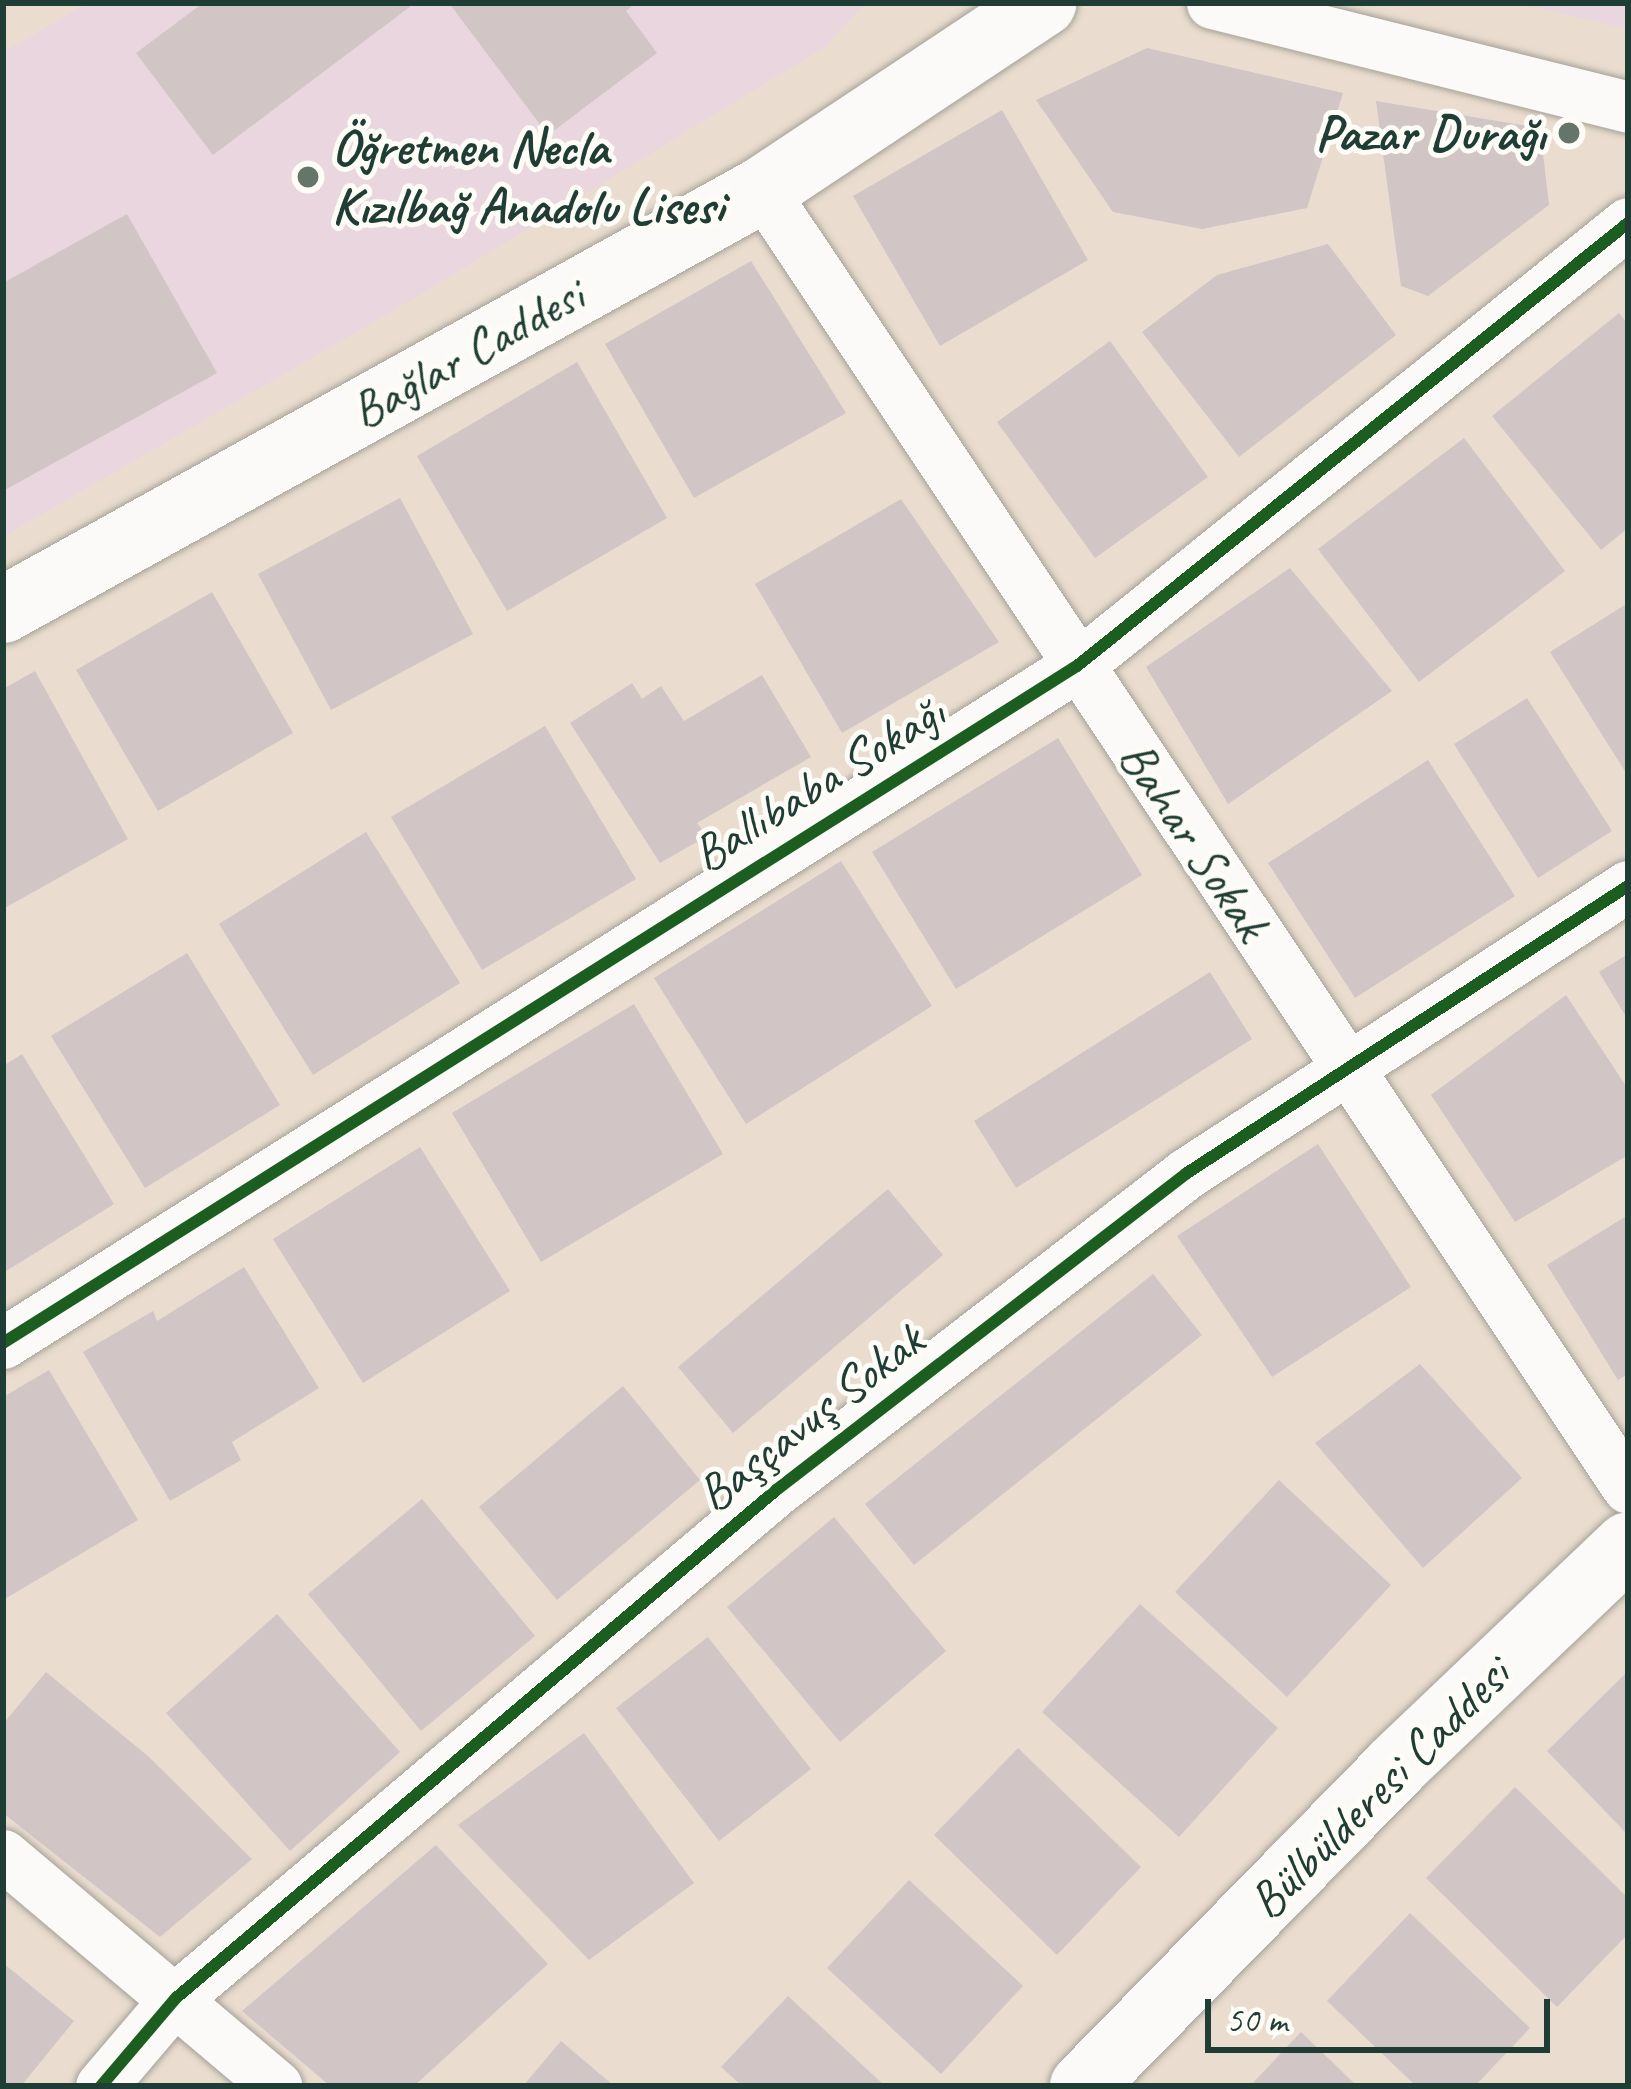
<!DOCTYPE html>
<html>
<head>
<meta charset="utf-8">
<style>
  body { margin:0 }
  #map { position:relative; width:1631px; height:2089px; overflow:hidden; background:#eaddcf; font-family:Caveat,sans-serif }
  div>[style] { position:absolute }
  .built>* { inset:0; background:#ead6df }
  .building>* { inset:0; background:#d1c5c6 }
  .roads { filter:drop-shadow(0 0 3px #a5a198) drop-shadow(0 0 3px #a5a198) }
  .minor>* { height:51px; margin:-25.5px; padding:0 25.5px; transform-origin:25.5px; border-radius:25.5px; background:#fcfaf8 }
  .major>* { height:66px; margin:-33px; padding:0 33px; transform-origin:33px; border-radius:33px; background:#fcfaf8 }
  .cycleway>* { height:12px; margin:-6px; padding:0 6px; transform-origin:6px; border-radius:6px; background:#1b5e20 }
  .dots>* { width:33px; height:33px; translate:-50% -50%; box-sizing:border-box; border:6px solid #fdfcf7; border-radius:50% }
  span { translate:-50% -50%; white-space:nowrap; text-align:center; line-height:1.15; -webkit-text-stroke:10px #fdfcf7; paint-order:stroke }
  .poi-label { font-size:51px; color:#1f3d34; font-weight:700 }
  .right { translate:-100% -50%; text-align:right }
  .left { translate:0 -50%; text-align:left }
  .street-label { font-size:51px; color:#1f3d34 }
  .frame { position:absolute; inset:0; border:6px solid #1f3d34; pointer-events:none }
  .scale { position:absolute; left:1205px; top:1999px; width:345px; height:54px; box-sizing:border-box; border:6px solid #1f3d34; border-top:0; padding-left:15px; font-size:36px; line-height:42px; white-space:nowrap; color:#1f3d34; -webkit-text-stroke:9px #fdfcf7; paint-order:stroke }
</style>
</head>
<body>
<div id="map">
  <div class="built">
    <div style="clip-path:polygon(88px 3px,866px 3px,825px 47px,410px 301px,3px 537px,3px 52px)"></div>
    <div style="clip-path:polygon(1531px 3px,1628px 3px,1628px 29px,1530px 6px)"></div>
  </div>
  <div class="building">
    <div style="clip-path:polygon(203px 3px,415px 3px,213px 155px,136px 53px)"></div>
    <div style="clip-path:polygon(449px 3px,636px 3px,626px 11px,657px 53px,548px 135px)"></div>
    <div style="clip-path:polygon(1147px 48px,1343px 93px,1307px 208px,1202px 229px,1113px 212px,1036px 100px)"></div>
    <div style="clip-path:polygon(1376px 101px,1540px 128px,1549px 205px,1428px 296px,1401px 286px)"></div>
    <div style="clip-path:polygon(1002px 110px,1088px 260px,940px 346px,853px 196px)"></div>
    <div style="clip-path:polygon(127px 214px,217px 373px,3px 491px,3px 283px)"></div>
    <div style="clip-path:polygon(1328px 244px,1396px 335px,1239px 457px,1142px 332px,1217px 275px)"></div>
    <div style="clip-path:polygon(751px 261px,846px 413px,694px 498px,605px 344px)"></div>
    <div style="clip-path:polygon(1619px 313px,1628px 324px,1628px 528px,1601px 550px,1492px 416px)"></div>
    <div style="clip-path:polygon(1110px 341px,1208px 477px,1095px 558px,997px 422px)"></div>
    <div style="clip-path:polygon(577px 362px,667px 518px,507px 611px,417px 456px)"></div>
    <div style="clip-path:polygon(1464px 438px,1565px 571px,1419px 682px,1318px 549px)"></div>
    <div style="clip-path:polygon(400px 498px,473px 634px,331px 710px,258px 574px)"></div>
    <div style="clip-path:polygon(901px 499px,999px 642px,842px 733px,755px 584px)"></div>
    <div style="clip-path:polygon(1290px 568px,1392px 691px,1228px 804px,1146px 667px)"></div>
    <div style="clip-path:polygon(212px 592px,293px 733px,158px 811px,76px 670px)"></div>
    <div style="clip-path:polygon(1628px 603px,1628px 776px,1550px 652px)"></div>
    <div style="clip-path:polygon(35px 671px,128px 839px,3px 909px,3px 689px)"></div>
    <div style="clip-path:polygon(762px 675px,811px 757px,697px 823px,707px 836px,660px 863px,570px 723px,632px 683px,642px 699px,661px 686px,684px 721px)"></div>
    <div style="clip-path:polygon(1527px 698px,1612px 831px,1538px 878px,1454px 744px)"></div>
    <div style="clip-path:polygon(545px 726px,636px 879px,482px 970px,391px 817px)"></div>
    <div style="clip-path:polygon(1058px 738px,1142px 875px,956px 989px,872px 852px)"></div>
    <div style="clip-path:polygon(1428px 760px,1515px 896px,1355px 998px,1268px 863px)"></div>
    <div style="clip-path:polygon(366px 832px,460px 983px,313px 1075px,219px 924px)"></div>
    <div style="clip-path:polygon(841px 861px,932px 1006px,746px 1124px,654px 978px)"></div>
    <div style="clip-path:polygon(187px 953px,280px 1105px,145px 1188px,51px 1036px)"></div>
    <div style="clip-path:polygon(1628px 954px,1628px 1020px,1599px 972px)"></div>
    <div style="clip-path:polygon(1210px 972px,1252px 1039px,1016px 1188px,974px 1121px)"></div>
    <div style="clip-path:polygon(1566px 995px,1628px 1089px,1628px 1155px,1515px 1222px,1431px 1095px)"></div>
    <div style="clip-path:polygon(634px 1004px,723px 1154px,541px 1262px,452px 1113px)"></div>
    <div style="clip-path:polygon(22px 1054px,114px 1204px,3px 1273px,3px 1066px)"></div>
    <div style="clip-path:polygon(1318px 1144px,1411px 1287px,1272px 1377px,1177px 1236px)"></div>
    <div style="clip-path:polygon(420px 1147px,510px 1291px,363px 1383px,273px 1239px)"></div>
    <div style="clip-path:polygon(888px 1189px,943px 1255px,733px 1433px,678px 1367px)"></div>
    <div style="clip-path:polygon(1628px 1215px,1628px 1374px,1618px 1380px,1547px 1265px)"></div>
    <div style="clip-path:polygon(244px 1267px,319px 1388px,232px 1442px,241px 1460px,170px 1501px,83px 1352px,153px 1311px,157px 1321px)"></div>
    <div style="clip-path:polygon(1153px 1274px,1202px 1335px,914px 1565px,865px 1504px)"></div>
    <div style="clip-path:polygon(1420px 1364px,1522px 1478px,1423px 1568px,1315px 1443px)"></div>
    <div style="clip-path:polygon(49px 1370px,138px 1520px,3px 1600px,3px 1397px)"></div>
    <div style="clip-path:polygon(623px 1386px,700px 1480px,557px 1600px,479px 1507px)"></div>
    <div style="clip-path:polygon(1279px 1480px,1391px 1585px,1287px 1697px,1175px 1592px)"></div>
    <div style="clip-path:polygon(422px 1499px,535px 1636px,421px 1731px,308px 1594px)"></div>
    <div style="clip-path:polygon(834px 1517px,946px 1651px,840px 1742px,727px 1607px)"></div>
    <div style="clip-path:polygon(1140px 1604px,1278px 1728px,1179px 1837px,1042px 1712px)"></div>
    <div style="clip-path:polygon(277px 1614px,400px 1752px,290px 1851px,166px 1713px)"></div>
    <div style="clip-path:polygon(708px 1637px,811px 1769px,719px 1841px,616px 1708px)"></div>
    <div style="clip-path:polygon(1628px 1671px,1628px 1835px,1547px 1751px)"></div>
    <div style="clip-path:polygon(46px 1672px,149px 1757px,252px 1859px,160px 1937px,3px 1813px,3px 1724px)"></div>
    <div style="clip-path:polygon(584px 1733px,694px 1883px,589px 1960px,458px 1825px)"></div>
    <div style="clip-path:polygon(1018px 1748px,1141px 1867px,1057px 1955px,934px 1835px)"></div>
    <div style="clip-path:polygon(1515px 1787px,1628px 1898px,1628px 1934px,1557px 2007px,1426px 1878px)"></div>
    <div style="clip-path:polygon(436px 1845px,548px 1964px,414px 2086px,330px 2086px,242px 2011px)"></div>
    <div style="clip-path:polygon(909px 1880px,1023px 1986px,941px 2074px,827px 1968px)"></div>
    <div style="clip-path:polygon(1410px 1913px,1530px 2028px,1475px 2086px,1416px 2086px,1327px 2001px)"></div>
    <div style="clip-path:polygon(3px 1963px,74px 2021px,21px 2086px,3px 2086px)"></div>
    <div style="clip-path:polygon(788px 1996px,885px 2086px,742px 2086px,721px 2067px)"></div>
    <div style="clip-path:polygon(1301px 2032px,1357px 2086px,1250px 2086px)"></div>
    <div style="clip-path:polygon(561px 2041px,614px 2086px,523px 2086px)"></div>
  </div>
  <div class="roads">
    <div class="minor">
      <div style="left:1212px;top:3px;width:429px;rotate:14deg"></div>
      <div style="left:762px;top:190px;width:1560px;rotate:56.29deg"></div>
      <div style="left:3px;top:1343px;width:1270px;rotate:-32.23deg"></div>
      <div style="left:1077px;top:666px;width:707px;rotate:-38.8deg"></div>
      <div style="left:3px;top:1855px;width:358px;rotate:40.2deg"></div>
      <div style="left:101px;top:2086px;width:116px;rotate:-49.6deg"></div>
      <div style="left:176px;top:1998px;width:785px;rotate:-40.24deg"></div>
      <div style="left:775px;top:1491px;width:520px;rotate:-37.66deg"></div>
      <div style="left:1187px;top:1173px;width:526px;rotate:-33.06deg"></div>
    </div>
    <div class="major">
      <div style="left:3px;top:610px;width:867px;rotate:-28.96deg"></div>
      <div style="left:762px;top:190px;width:338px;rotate:-33.6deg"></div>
      <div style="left:1083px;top:2086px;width:448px;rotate:-45.6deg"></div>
      <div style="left:1396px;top:1766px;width:320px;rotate:-43.6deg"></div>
    </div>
  </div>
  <div class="cycleway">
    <div style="left:3px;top:1343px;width:1270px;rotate:-32.23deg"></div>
    <div style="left:1077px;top:666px;width:707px;rotate:-38.8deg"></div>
    <div style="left:101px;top:2086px;width:116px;rotate:-49.6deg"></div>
    <div style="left:176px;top:1998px;width:785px;rotate:-40.24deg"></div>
    <div style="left:775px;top:1491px;width:520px;rotate:-37.66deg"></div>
    <div style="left:1187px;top:1173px;width:526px;rotate:-33.06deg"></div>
  </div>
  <div class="dots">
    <div style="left:1569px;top:133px;background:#66756a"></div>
    <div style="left:308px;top:177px;background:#66756a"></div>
  </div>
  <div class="poi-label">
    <span class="right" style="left:1545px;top:133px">Pazar Durağı</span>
    <span class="left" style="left:332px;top:177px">Öğretmen Necla<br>Kızılbağ Anadolu Lisesi</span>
  </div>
  <div class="street-label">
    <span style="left:467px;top:353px;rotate:-29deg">Bağlar Caddesi</span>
    <span style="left:818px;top:783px;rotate:-32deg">Ballıbaba Sokağı</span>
    <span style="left:1194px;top:840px;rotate:56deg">Bahar Sokak</span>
    <span style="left:810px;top:1417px;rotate:-38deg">Başçavuş Sokak</span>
    <span style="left:1379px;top:1788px;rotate:-45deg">Bülbülderesi Caddesi</span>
  </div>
  <div class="frame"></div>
  <div class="scale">50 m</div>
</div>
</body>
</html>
